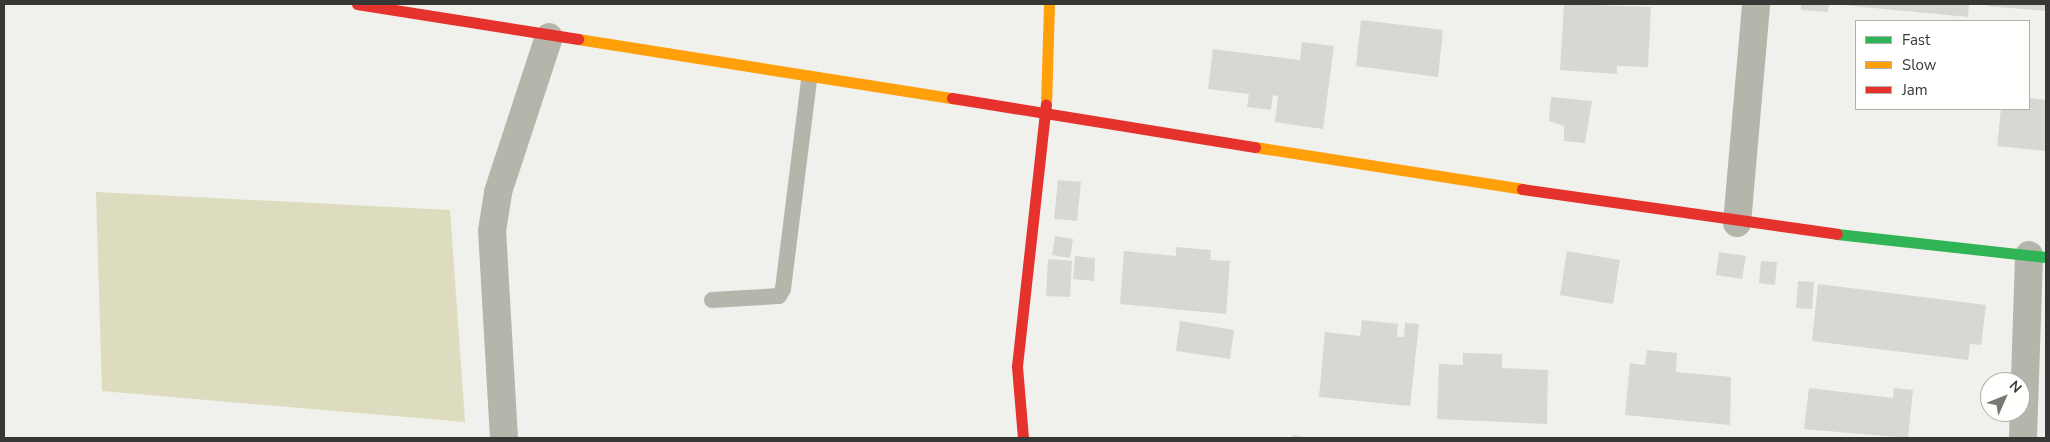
<!DOCTYPE html>
<html>
<head>
<meta charset="utf-8">
<style>
  body { margin:0 }
  #map { position:relative; width:2050px; height:442px; overflow:hidden; background:#f0f0ec; font-family:"Nunito Sans",sans-serif }
  div>[style] { position:absolute }
  .green>* { inset:0; background:#dddcbf }
  .building>* { inset:0; background:#d7d7d4 }
  .lane>* { height:16px; margin:-8px; padding:0 8px; transform-origin:8px; border-radius:8px; background:#b5b5ac }
  .street>* { height:28px; margin:-14px; padding:0 14px; transform-origin:14px; border-radius:14px; background:#b5b5ac }
  .fast>* { height:11px; margin:-5.5px; padding:0 5.5px; transform-origin:5.5px; border-radius:5.5px; background:#30b455 }
  .slow>* { height:11px; margin:-5.5px; padding:0 5.5px; transform-origin:5.5px; border-radius:5.5px; background:#ff9f0a }
  .jam>* { height:11px; margin:-5.5px; padding:0 5.5px; transform-origin:5.5px; border-radius:5.5px; background:#e5322d }
  span { translate:-50% -50%; white-space:nowrap; text-align:center; line-height:1.15; -webkit-text-stroke:4px #fffffe; paint-order:stroke }
  .frame { position:absolute; inset:0; border:5px solid #373735; pointer-events:none }
  .legend { position:absolute; left:1855px; top:20px; width:175px; height:90px; box-sizing:border-box; background:#fffffe; border:1px solid #afafae; margin:0; padding:6px 9px; list-style:none; font-size:15px; color:#373735 }
  .legend li { display:flex; align-items:center; gap:10px; height:25px }
  .legend b { width:25px; border:1px solid #afafae }
  .north { position:absolute; left:1980px; top:372px; width:50px; height:50px; box-sizing:border-box; background:#fffffe; border:1px solid #afafae; border-radius:50%; rotate:46deg; font-size:14px; font-weight:700; line-height:20px; text-align:center; color:#373735 }
  .north::after { content:''; display:block; margin:auto; width:18px; height:22px; background:#787875; clip-path:polygon(50% 0,100% 100%,50% 72%,0 100%) }
</style>
</head>
<body>
<div id="map">
  <div class="green">
    <div style="clip-path:polygon(96px 192px,450px 210px,465px 422px,102px 391px)"></div>
  </div>
  <div class="building">
    <div style="clip-path:polygon(1564px 4px,1651px 7px,1648px 67px,1617px 66px,1617px 74px,1560px 70px)"></div>
    <div style="clip-path:polygon(1801px 4px,1829px 4px,1828px 12px,1801px 10px)"></div>
    <div style="clip-path:polygon(1832px 4px,1969px 4px,1968px 17px)"></div>
    <div style="clip-path:polygon(1987px 4px,2046px 4px,2046px 11px,1987px 6px)"></div>
    <div style="clip-path:polygon(1361px 20px,1443px 30px,1438px 77px,1356px 66px)"></div>
    <div style="clip-path:polygon(1302px 42px,1334px 46px,1323px 129px,1275px 122px,1278px 96px,1273px 95px,1271px 110px,1247px 107px,1249px 94px,1208px 89px,1213px 49px,1300px 60px)"></div>
    <div style="clip-path:polygon(1551px 97px,1592px 101px,1585px 143px,1564px 141px,1564px 126px,1549px 121px)"></div>
    <div style="clip-path:polygon(2029px 98px,2046px 100px,2046px 151px,1997px 146px,2001px 109px,2029px 109px)"></div>
    <div style="clip-path:polygon(1058px 180px,1081px 182px,1077px 221px,1054px 219px)"></div>
    <div style="clip-path:polygon(1055px 236px,1073px 239px,1070px 258px,1052px 255px)"></div>
    <div style="clip-path:polygon(1176px 247px,1211px 250px,1210px 260px,1230px 261px,1226px 314px,1120px 304px,1124px 251px,1176px 256px)"></div>
    <div style="clip-path:polygon(1567px 251px,1620px 260px,1613px 304px,1560px 295px)"></div>
    <div style="clip-path:polygon(1719px 252px,1746px 256px,1742px 279px,1716px 275px)"></div>
    <div style="clip-path:polygon(1075px 256px,1095px 258px,1094px 281px,1073px 279px)"></div>
    <div style="clip-path:polygon(1048px 259px,1072px 261px,1070px 297px,1046px 296px)"></div>
    <div style="clip-path:polygon(1761px 261px,1777px 262px,1775px 285px,1759px 283px)"></div>
    <div style="clip-path:polygon(1798px 281px,1814px 282px,1812px 309px,1796px 308px)"></div>
    <div style="clip-path:polygon(1818px 284px,1986px 305px,1981px 345px,1970px 344px,1968px 360px,1812px 341px)"></div>
    <div style="clip-path:polygon(1362px 320px,1398px 324px,1397px 337px,1404px 337px,1405px 323px,1419px 324px,1410px 406px,1319px 397px,1325px 332px,1360px 336px)"></div>
    <div style="clip-path:polygon(1180px 321px,1234px 330px,1230px 359px,1176px 351px)"></div>
    <div style="clip-path:polygon(1647px 350px,1677px 353px,1676px 372px,1731px 377px,1730px 425px,1625px 415px,1630px 363px,1645px 365px)"></div>
    <div style="clip-path:polygon(1463px 353px,1502px 354px,1502px 368px,1548px 370px,1547px 424px,1437px 419px,1439px 364px,1463px 365px)"></div>
    <div style="clip-path:polygon(1809px 388px,1893px 398px,1894px 388px,1913px 390px,1908px 438px,1804px 429px)"></div>
    <div style="clip-path:polygon(1293px 435px,1305px 437px,1305px 438px,1292px 438px)"></div>
  </div>
  <div class="lane">
    <div style="left:712px;top:300px;width:67px;rotate:-3.4deg"></div>
    <div style="left:779px;top:296px;width:8px;rotate:-60deg"></div>
    <div style="left:783px;top:289px;width:212px;rotate:-82.9deg"></div>
  </div>
  <div class="street">
    <div style="left:1737px;top:223px;width:220px;rotate:-85deg"></div>
    <div style="left:504px;top:438px;width:207px;rotate:-93.3deg"></div>
    <div style="left:492px;top:231px;width:39px;rotate:-81deg"></div>
    <div style="left:498px;top:192px;width:163px;rotate:-71.8deg"></div>
    <div style="left:2023px;top:438px;width:183px;rotate:-88.1deg"></div>
  </div>
  <div class="fast">
    <div style="left:1837px;top:234px;width:210px;rotate:6.3deg"></div>
  </div>
  <div class="slow">
    <div style="left:578px;top:39px;width:379px;rotate:9deg"></div>
    <div style="left:1046px;top:105px;width:101px;rotate:-88.3deg"></div>
    <div style="left:1255px;top:147px;width:270px;rotate:8.9deg"></div>
  </div>
  <div class="jam">
    <div style="left:357px;top:4px;width:224px;rotate:9deg"></div>
    <div style="left:952px;top:98px;width:307px;rotate:9.2deg"></div>
    <div style="left:1522px;top:189px;width:318px;rotate:8.1deg"></div>
    <div style="left:1023px;top:438px;width:72px;rotate:-94.8deg"></div>
    <div style="left:1017px;top:366px;width:263px;rotate:-83.7deg"></div>
  </div>
  <div class="frame"></div>
  <ul class="legend">
  <li><b style="height:6px;background:#30b455"></b>Fast</li>
  <li><b style="height:6px;background:#ff9f0a"></b>Slow</li>
  <li><b style="height:6px;background:#e5322d"></b>Jam</li>
  </ul>
  <div class="north">N</div>
</div>
</body>
</html>
